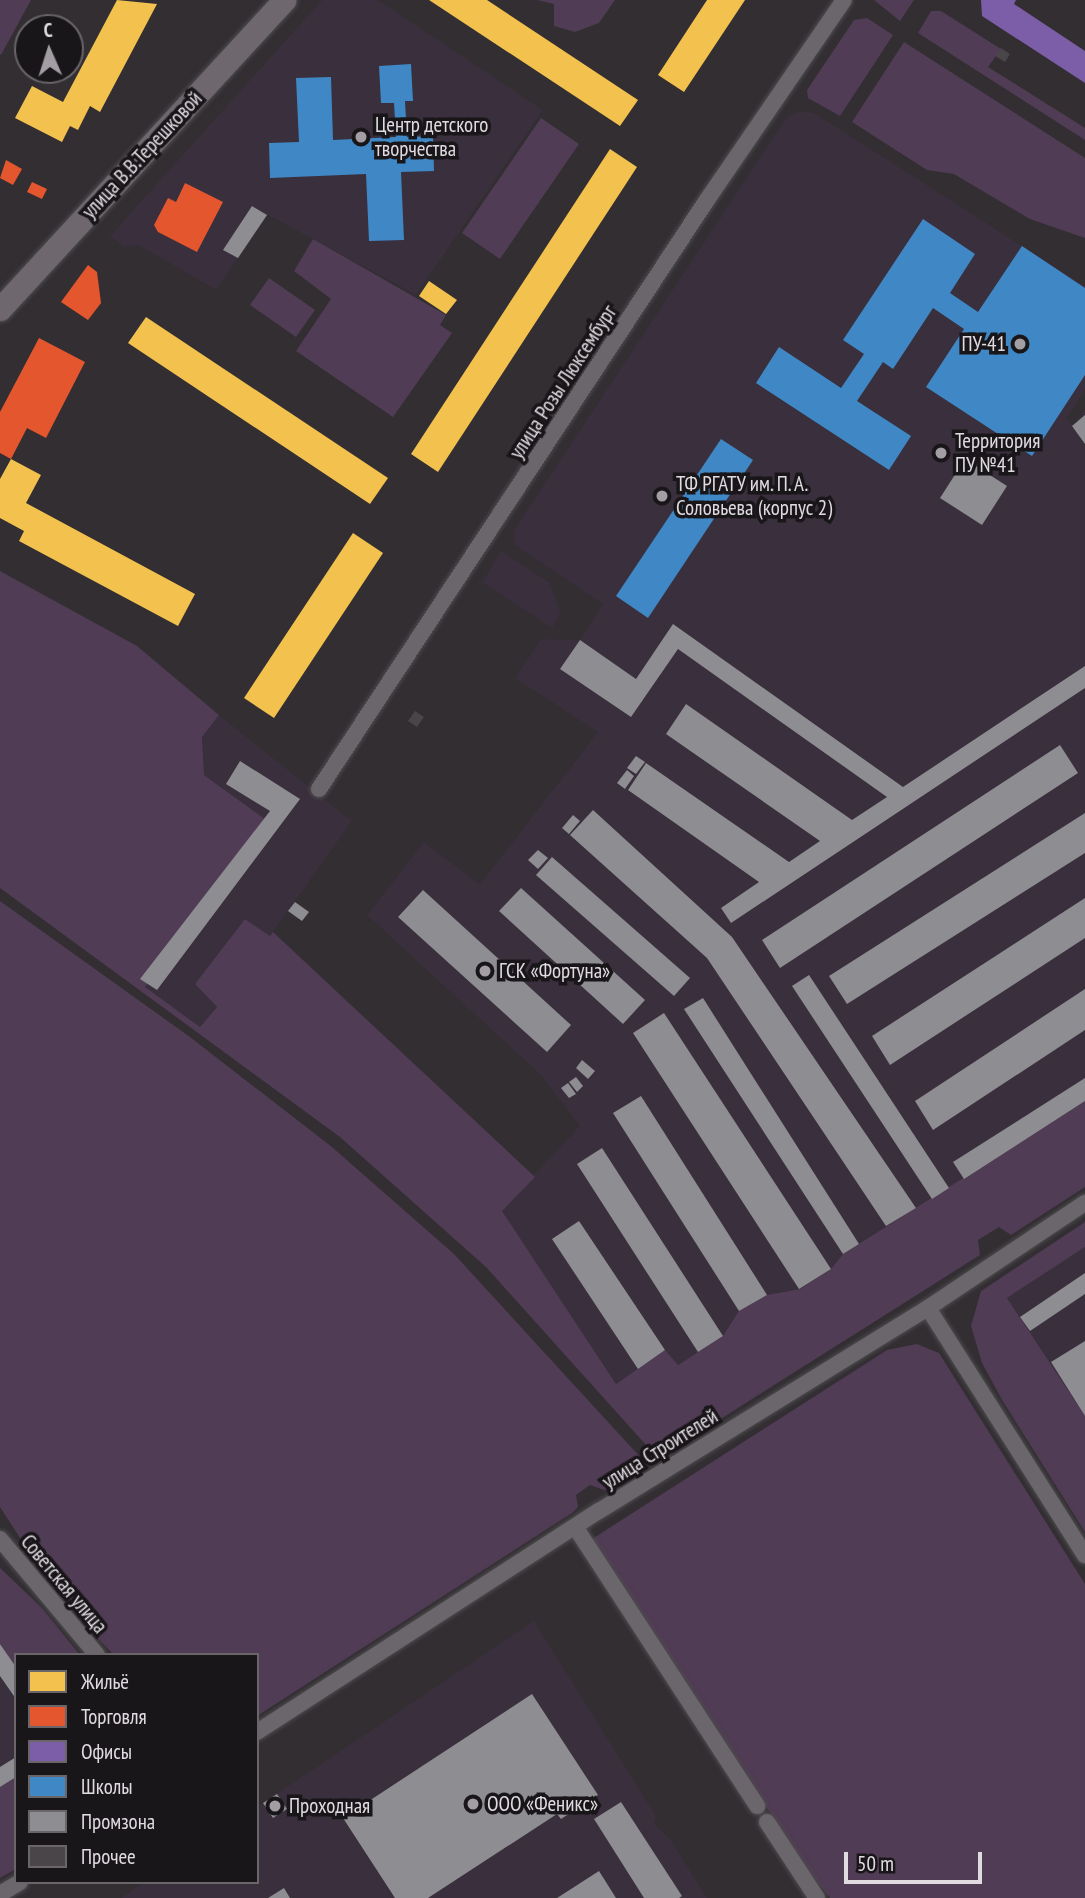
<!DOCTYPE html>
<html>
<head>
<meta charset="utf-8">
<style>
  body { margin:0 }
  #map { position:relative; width:1085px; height:1898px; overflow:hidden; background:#322e32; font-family:"PT Sans Narrow",sans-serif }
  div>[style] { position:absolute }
  .built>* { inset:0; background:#3a2f3c }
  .green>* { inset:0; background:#503c54 }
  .homes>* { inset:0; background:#f2c14e }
  .shops>* { inset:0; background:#e4572e }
  .offices>* { inset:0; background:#7b5ea7 }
  .schools>* { inset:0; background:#3f88c5 }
  .industry>* { inset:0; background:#8d8d92 }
  .building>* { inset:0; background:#494549 }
  .roads { filter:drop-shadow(0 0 2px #4d4b4d) drop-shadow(0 0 2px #4d4b4d) }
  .street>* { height:16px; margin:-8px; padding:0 8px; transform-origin:8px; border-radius:8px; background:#6b666c }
  .secondary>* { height:23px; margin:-11.5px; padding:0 11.5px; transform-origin:11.5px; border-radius:11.5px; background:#6e686e }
  .dots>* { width:19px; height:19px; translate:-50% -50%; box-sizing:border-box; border:4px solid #191619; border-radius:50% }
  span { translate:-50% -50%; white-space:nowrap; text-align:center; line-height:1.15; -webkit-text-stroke:7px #191619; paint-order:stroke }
  .poi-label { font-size:21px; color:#e0dbe1 }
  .left { translate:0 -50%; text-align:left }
  .right { translate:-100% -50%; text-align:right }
  .street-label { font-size:21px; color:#e0dbe1 }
  .legend { position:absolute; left:14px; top:1653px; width:245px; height:231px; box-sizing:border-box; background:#191619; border:2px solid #696569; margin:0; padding:9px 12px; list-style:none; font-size:21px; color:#e0dbe1 }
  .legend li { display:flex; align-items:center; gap:14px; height:35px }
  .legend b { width:35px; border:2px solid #696569 }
  .north { position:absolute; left:14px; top:14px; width:70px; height:70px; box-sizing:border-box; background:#191619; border:2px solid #696569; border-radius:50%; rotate:357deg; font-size:19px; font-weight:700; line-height:28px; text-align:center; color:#e0dbe1 }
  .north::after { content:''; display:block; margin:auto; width:24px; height:32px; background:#a39ea4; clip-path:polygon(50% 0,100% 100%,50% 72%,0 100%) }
  .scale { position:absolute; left:844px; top:1852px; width:138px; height:32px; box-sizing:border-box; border:4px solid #e0dbe1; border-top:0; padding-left:9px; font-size:21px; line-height:24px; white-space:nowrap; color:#e0dbe1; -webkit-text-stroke:5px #191619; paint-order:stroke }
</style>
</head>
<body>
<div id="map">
  <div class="built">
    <div style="clip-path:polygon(322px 0,378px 0,543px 110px,416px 295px,268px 215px,216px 290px,139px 245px,124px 247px,110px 236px)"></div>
    <div style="clip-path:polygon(801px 111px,814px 113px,1085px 286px,1085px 389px,1067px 418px,1073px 426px,1085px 409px,1085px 1101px,843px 1254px,831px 1269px,799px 1289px,767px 1295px,740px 1311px,723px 1336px,677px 1365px,665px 1350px,616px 1384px,501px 1210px,580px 1126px,541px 1075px,367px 915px,424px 842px,480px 884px,598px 732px,515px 678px,541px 639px,580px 640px,603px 604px,515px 545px,514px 530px,787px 117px)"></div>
    <div style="clip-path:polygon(501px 551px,550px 583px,561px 614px,552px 628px,482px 582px)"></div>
    <div style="clip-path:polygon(219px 715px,352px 821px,270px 936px,245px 919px,195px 984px,217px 1007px,200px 1027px,144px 987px,270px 824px,204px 775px,202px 737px)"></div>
    <div style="clip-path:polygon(1085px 1247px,1085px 1416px,1007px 1298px)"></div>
    <div style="clip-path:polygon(534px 1621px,656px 1816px,654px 1824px,670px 1839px,707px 1898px,121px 1898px,144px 1882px,257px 1882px,257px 1807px)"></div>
    <div style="clip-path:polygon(0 1644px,16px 1667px,16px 1777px,0 1787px)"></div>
  </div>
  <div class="green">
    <div style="clip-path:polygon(0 0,31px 0,1px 55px,0 54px)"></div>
    <div style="clip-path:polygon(537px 0,615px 0,599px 23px,575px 32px,554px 26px,554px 4px)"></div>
    <div style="clip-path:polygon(874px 0,914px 0,900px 21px)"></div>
    <div style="clip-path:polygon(931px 11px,941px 11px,1001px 49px,988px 67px,1085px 128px,1085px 140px,918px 33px)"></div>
    <div style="clip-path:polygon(867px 18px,893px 35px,840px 116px,808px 98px,807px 90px,854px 20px)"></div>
    <div style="clip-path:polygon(904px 42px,1085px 158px,1085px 238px,1030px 219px,954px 174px,927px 170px,852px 122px)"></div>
    <div style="clip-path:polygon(541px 118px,579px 144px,500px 259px,462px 233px)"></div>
    <div style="clip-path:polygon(313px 239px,446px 315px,440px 325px,452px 333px,393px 417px,296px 351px,331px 299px,294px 271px)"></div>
    <div style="clip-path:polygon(269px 278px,315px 310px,296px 337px,250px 305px)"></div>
    <div style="clip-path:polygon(0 571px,137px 646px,219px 715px,202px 737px,204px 775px,270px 823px,145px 987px,200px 1027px,217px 1007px,195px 984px,245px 919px,270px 936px,273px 932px,535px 1177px,502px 1211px,616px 1384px,665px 1350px,678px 1365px,723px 1336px,739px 1311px,767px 1295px,800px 1289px,831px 1269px,843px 1254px,1085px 1101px,1085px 1187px,1011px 1235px,999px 1227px,978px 1240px,980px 1255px,670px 1451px,655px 1455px,486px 1267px,340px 1137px,0 888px)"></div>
    <div style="clip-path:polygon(0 901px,190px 1037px,332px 1147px,454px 1254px,642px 1459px,641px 1469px,607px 1491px,590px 1485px,576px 1495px,578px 1507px,572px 1513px,257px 1716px,257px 1655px,114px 1655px,59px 1598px,0 1507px)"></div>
    <div style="clip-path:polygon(1085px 1222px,1085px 1247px,1007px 1298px,1085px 1416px,1085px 1532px,1002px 1400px,982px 1363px,971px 1326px,981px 1291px)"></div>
    <div style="clip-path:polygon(917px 1344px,939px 1353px,1085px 1584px,1085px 1898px,830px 1898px,804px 1865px,592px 1539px,887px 1350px)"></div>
    <div style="clip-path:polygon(0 1568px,42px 1608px,80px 1655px,16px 1655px,16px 1667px,0 1644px)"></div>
    <div style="clip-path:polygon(16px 1777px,16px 1869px,0 1878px,0 1787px)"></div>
  </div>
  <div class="homes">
    <div style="clip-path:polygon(117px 0,157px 4px,100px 112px,90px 106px,78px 130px,70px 126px,62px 142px,15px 118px,32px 86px,63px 102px)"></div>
    <div style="clip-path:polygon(429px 0,487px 0,638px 100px,620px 126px)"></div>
    <div style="clip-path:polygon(707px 0,745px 0,684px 92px,658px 75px)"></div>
    <div style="clip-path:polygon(610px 149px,637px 167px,438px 472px,411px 454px)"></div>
    <div style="clip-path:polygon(429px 281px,457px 300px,446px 314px,419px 296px)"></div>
    <div style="clip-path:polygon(146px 317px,388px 478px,370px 504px,128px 343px)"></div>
    <div style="clip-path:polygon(11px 459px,41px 475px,26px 503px,195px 594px,178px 626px,19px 541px,24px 531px,0 518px,0 479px)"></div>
    <div style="clip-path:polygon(353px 533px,383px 553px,274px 718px,244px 698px)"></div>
  </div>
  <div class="shops">
    <div style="clip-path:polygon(6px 160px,22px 169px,13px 185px,0 178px)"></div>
    <div style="clip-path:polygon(32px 182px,47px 189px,42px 199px,27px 192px)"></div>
    <div style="clip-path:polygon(185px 183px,223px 202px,197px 252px,158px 232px,154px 225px,168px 198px,176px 202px)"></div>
    <div style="clip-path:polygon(88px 265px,97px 272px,101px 303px,88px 320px,61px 302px)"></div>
    <div style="clip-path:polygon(39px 338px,85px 362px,46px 438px,27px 428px,11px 459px,0 453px,0 412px)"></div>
  </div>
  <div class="offices">
    <div style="clip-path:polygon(981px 0,1016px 0,1014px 4px,1085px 51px,1085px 83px,982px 16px)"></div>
  </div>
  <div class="schools">
    <div style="clip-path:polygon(411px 64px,413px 101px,405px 101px,407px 137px,433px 136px,434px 171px,401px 172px,404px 240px,369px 241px,366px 174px,270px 178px,269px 143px,299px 142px,296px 78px,331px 77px,333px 140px,396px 137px,394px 103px,381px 103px,379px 66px)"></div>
    <div style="clip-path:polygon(923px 219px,975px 254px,950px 293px,978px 312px,1022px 246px,1085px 288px,1085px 375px,1032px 456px,926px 387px,964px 329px,933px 308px,893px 369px,883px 362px,857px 401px,911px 436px,889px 470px,756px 383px,779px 347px,841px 388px,864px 354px,843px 340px)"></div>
    <div style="clip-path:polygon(721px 439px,753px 460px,648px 618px,616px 596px)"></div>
  </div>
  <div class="industry">
    <div style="clip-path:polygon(252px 206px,267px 215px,238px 258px,223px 250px)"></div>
    <div style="clip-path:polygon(1085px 415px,1085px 444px,1072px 426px)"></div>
    <div style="clip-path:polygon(965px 459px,1007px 486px,982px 525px,940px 498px)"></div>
    <div style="clip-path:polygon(673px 624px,903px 787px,1085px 666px,1085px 688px,731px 923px,721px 908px,759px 882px,628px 790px,646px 763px,789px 862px,820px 841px,666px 734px,686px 704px,852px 820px,887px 797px,678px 649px,631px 717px,560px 669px,580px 640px,636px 679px)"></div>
    <div style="clip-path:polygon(1060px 745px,1078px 773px,780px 968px,762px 940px)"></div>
    <div style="clip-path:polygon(636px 756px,645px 762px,636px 774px,627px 768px)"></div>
    <div style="clip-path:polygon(240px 761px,300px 799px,157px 990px,140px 979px,270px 811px,226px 784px)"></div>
    <div style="clip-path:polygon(627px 770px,634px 776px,625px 789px,617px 783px)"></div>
    <div style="clip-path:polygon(593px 810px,732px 937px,916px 1208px,886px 1226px,707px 958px,570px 835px)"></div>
    <div style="clip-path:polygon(1085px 813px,1085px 853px,847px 1004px,829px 976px)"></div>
    <div style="clip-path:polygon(573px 815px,580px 821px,569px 834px,562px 828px)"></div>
    <div style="clip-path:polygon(538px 850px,548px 858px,538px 869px,528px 860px)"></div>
    <div style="clip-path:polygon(552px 857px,690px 978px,674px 996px,536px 875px)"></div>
    <div style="clip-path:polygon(521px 888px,645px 1000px,623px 1024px,499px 911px)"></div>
    <div style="clip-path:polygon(423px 890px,571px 1025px,547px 1052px,398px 917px)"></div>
    <div style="clip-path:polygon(1085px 898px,1085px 938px,890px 1065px,872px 1036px)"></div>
    <div style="clip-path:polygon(295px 902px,309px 912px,302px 921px,288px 911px)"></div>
    <div style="clip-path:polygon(809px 975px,949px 1188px,932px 1199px,792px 986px)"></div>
    <div style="clip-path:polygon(1085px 989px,1085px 1030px,933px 1130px,915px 1101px)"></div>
    <div style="clip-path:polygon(703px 998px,859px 1244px,843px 1254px,684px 1009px)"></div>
    <div style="clip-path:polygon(664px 1013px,831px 1269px,799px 1289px,633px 1033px)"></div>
    <div style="clip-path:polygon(582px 1060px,595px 1071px,588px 1079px,576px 1068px)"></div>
    <div style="clip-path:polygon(576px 1077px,583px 1086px,577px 1092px,569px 1082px)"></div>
    <div style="clip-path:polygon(1085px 1078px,1085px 1101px,964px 1179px,953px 1162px)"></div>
    <div style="clip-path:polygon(568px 1083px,576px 1094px,569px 1098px,561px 1088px)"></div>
    <div style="clip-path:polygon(641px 1096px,767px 1295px,739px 1311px,613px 1113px)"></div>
    <div style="clip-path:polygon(602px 1148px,723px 1336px,698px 1352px,577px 1164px)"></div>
    <div style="clip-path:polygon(579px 1221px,665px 1350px,638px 1369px,552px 1239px)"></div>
    <div style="clip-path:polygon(1085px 1273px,1085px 1294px,1030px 1331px,1020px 1317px)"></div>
    <div style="clip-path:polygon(1085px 1341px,1085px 1416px,1051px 1362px)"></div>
    <div style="clip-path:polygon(0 1644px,16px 1667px,16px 1699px,0 1676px)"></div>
    <div style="clip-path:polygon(532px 1694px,598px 1795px,561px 1819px,557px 1814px,428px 1898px,395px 1898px,343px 1818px)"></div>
    <div style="clip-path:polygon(16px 1757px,16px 1777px,0 1787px,0 1767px)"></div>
    <div style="clip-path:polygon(277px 1794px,287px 1809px,273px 1818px,263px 1803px)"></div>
    <div style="clip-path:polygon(621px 1802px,682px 1896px,679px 1898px,644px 1898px,594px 1819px)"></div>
    <div style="clip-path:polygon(599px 1871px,616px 1898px,557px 1898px)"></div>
    <div style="clip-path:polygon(284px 1888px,290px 1898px,268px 1898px)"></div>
  </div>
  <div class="building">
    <div style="clip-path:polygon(1001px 48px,1010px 54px,1005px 62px,995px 56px)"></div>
    <div style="clip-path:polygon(415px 711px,424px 717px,417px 727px,408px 721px)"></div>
  </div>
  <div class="roads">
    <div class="street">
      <div style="left:319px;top:789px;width:705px;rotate:-56.63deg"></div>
      <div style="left:707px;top:200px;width:242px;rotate:-55.6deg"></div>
      <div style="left:928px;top:1308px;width:293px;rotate:57.6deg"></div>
      <div style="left:576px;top:1528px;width:332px;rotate:56.9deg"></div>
      <div style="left:0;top:1539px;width:151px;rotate:50.1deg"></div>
      <div style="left:257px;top:1732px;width:407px;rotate:-32.9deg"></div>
      <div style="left:599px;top:1511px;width:387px;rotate:-31.7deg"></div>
      <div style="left:928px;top:1308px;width:189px;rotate:-33.8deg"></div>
      <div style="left:767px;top:1822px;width:91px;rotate:56.7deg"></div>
      <div style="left:0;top:1894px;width:23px;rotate:-31deg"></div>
    </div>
    <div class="secondary">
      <div style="left:0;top:309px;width:420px;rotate:-47.4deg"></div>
    </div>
  </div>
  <div class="dots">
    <div style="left:361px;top:137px;background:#a39ea4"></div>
    <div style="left:1020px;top:344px;background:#a39ea4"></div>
    <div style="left:941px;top:453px;background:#a39ea4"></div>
    <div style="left:662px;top:496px;background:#a39ea4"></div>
    <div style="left:485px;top:971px;background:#a39ea4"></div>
    <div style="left:473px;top:1804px;background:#a39ea4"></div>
    <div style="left:275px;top:1806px;background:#a39ea4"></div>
  </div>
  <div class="poi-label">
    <span class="left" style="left:375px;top:137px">Центр детского<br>творчества</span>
    <span class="right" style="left:1006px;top:344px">ПУ-41</span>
    <span class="left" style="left:955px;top:453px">Территория<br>ПУ №41</span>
    <span class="left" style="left:676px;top:496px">ТФ РГАТУ им. П. А.<br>Соловьева (корпус 2)</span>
    <span class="left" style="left:499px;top:971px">ГСК «Фортуна»</span>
    <span class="left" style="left:487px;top:1804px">ООО «Феникс»</span>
    <span class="left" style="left:289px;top:1806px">Проходная</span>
  </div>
  <div class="street-label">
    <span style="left:142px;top:155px;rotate:-47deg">улица В.В.Терешковой</span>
    <span style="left:563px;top:382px;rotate:-57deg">улица Розы Люксембург</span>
    <span style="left:660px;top:1449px;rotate:-32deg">улица Строителей</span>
    <span style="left:64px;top:1584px;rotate:50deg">Советская улица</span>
  </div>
  <ul class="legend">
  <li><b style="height:19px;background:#f2c14e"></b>Жильё</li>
  <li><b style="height:19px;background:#e4572e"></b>Торговля</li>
  <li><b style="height:19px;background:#7b5ea7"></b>Офисы</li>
  <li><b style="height:19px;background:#3f88c5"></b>Школы</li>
  <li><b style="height:19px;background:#8d8d92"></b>Промзона</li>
  <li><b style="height:19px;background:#494549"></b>Прочее</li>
  </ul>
  <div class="north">С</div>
  <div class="scale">50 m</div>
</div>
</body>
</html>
